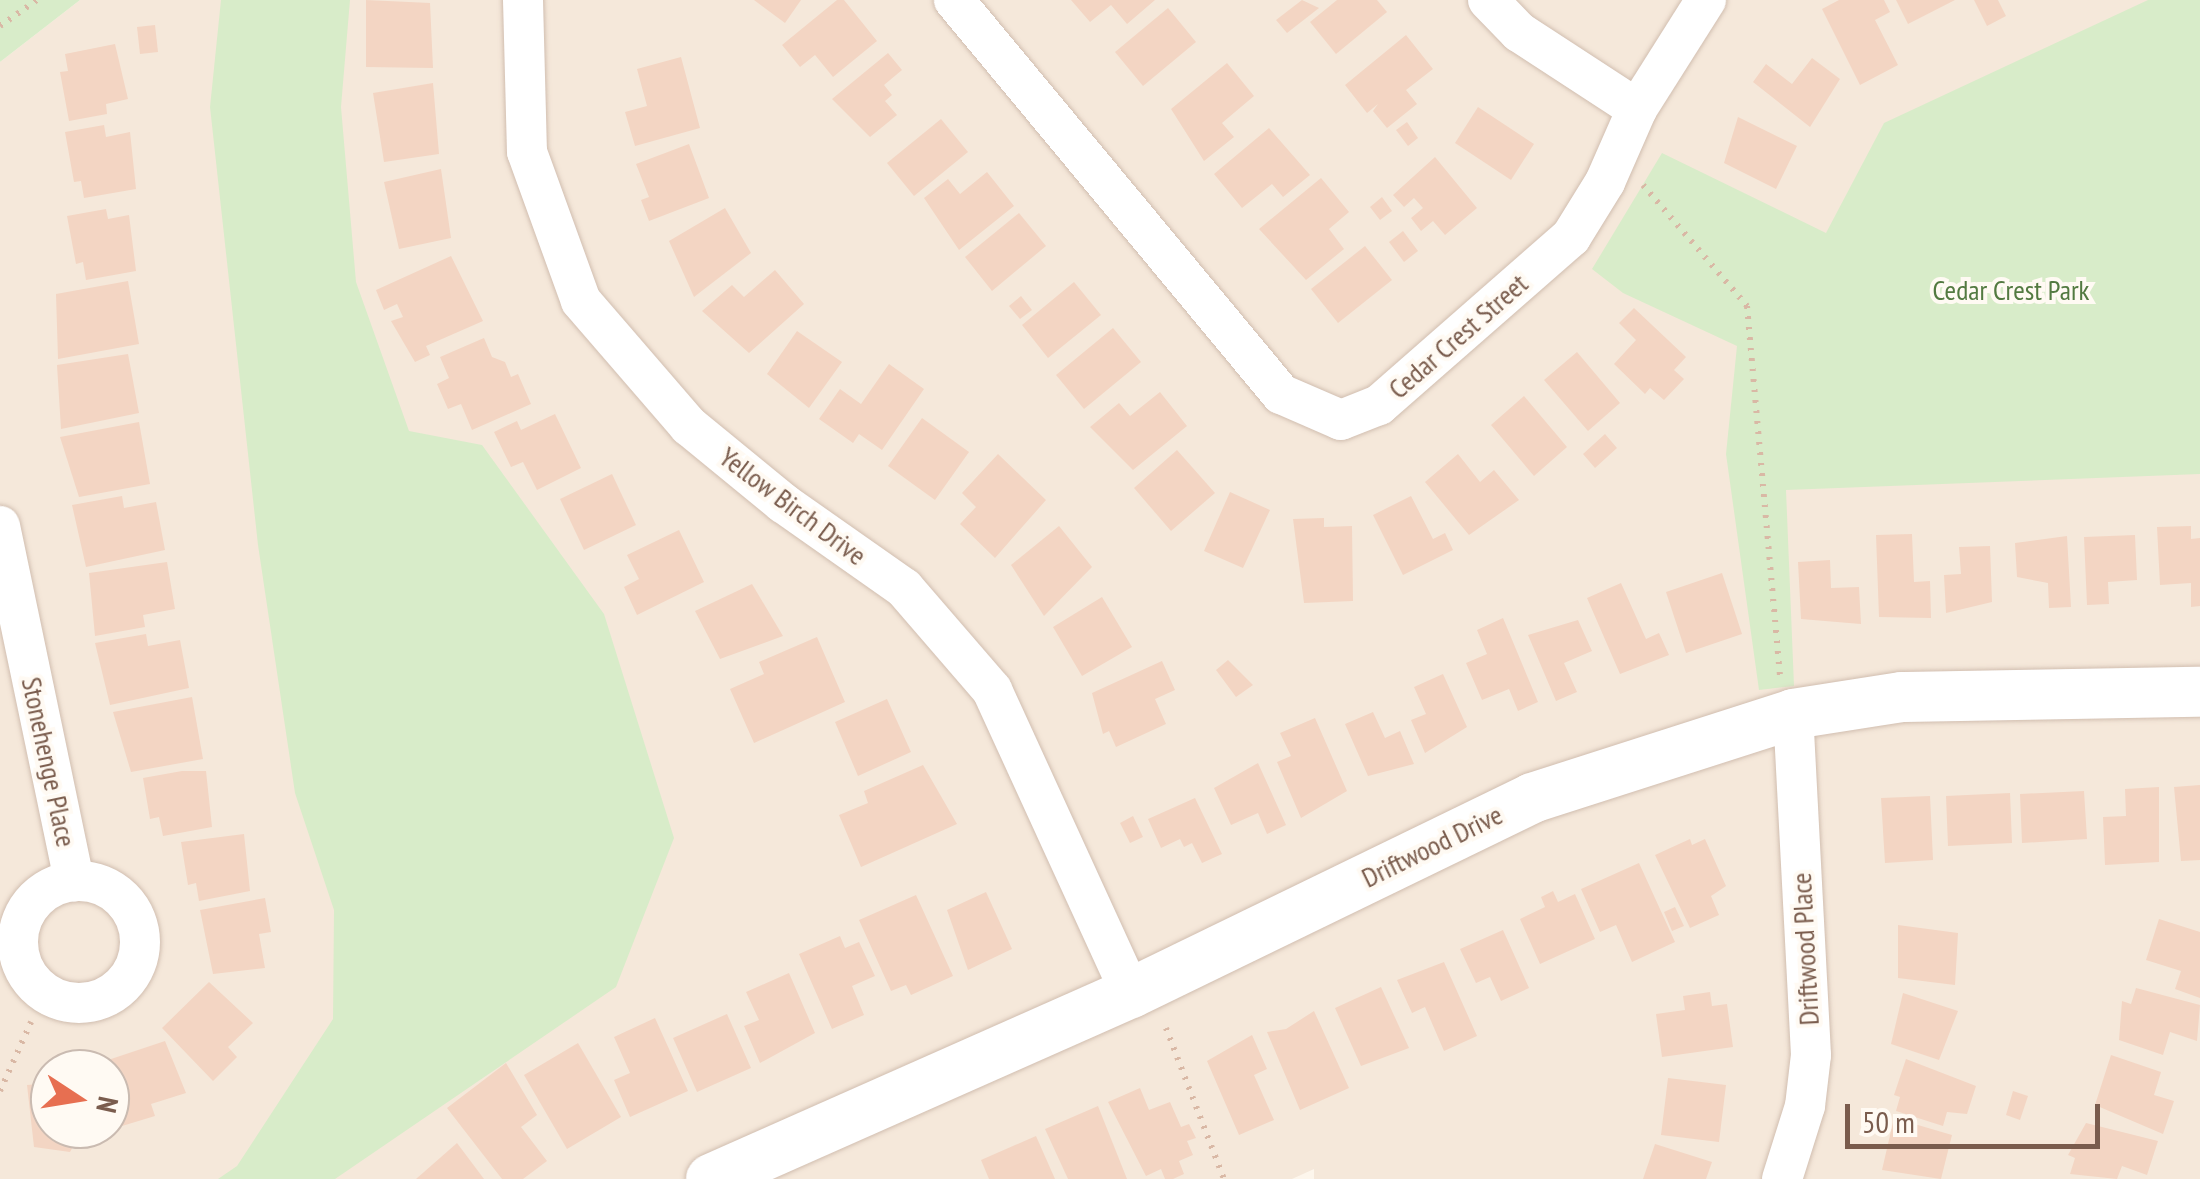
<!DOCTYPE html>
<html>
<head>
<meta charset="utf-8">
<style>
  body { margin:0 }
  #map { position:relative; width:2200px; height:1179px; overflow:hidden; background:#fdf6ec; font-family:"PT Sans Narrow",sans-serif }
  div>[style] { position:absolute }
  .residential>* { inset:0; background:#f5e8da }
  .green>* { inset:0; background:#d8ecc9 }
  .building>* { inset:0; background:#f3d5c3 }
  .path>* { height:6px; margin-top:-3px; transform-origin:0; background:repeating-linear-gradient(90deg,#d9b8a5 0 2.5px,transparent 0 10.5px) }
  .roads { filter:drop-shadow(0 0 2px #d1beb0) drop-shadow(0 0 2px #d1beb0) }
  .minor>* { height:40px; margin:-20px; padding:0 20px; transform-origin:20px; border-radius:20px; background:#fff }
  .minor>.ring { margin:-20px; padding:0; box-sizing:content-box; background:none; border:40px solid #fff; border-radius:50% }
  .tertiary>* { height:50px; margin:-25px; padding:0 25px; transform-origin:25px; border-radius:25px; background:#fff }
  span { translate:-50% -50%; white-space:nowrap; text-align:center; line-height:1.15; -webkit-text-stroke:8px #fffaf3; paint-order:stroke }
  .park-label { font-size:28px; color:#537a41 }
  .street-label { font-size:28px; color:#7a5c4d }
  .north { position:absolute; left:30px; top:1049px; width:100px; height:100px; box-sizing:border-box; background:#fffaf3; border:2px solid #cabbb1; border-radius:50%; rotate:102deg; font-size:28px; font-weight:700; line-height:40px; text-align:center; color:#7a5c4d }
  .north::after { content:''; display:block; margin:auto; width:35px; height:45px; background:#e76f51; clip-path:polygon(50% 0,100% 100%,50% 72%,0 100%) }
  .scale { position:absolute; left:1845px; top:1104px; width:255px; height:45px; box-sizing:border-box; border:5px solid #7a5c4d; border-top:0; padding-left:12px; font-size:30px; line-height:35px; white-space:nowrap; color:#7a5c4d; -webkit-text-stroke:8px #fffaf3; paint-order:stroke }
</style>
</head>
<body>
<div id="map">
  <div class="residential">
    <div style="clip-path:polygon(evenodd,80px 0,2200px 0,2200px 1179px,1314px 1179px,1314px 1169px,1292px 1179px,0 1179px,0 62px,80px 0,50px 1069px,110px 1069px,110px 1129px,50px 1129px,50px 1069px)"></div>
  </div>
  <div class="green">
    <div style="clip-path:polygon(0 0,80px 0,0 62px)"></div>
    <div style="clip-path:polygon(221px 0,350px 0,341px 107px,356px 282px,409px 431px,482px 445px,604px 614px,674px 838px,616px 987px,335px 1179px,218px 1179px,237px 1166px,333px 1019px,334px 910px,295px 793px,258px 545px,210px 107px)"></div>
    <div style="clip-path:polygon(2148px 0,2200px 0,2200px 474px,1786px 490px,1794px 686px,1759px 690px,1726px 454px,1737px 346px,1623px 293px,1592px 269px,1662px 153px,1826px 233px,1884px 123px)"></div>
  </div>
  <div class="building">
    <div style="clip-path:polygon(366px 0,430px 3px,433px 68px,366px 67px)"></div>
    <div style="clip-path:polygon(754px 0,801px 0,785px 23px)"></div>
    <div style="clip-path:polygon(837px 0,844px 0,877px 41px,833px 77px,815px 55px,800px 67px,782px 45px)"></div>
    <div style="clip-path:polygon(1071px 0,1155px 0,1127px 24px,1111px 5px,1090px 22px)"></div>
    <div style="clip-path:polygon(1302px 0,1319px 8px,1287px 33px,1276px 20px)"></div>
    <div style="clip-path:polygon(1337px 0,1377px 0,1387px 12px,1336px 54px,1310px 22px)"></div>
    <div style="clip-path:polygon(1839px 0,1884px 0,1890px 12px,1875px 20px,1898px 65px,1860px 85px,1822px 9px)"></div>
    <div style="clip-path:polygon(1896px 0,1955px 0,1908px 24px)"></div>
    <div style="clip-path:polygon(1974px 0,1998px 0,2006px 16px,1987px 26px)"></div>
    <div style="clip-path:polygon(1168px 8px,1196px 42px,1143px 86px,1115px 52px)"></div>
    <div style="clip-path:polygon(155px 25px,158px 52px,140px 54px,137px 27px)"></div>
    <div style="clip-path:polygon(1406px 35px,1433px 69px,1406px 90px,1417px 104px,1387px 128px,1373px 111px,1378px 104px,1367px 113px,1345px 85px)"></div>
    <div style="clip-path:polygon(115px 44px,128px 99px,106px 104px,107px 114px,69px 121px,60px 72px,68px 71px,65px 54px)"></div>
    <div style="clip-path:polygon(888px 53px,902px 70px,884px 85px,892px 95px,885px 101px,897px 115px,870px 137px,832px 99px)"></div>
    <div style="clip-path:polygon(681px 57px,700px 128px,635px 146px,625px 112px,647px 106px,637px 69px)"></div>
    <div style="clip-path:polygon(1812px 58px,1840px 79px,1810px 127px,1753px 82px,1766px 64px,1792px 84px)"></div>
    <div style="clip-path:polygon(1227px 63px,1254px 96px,1222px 123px,1234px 137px,1204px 161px,1171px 109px)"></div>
    <div style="clip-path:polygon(433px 83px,439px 154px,384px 162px,373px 93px)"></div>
    <div style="clip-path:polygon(1478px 107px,1534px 144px,1511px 180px,1455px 143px)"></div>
    <div style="clip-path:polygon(1738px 117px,1797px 146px,1776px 189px,1724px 163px)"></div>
    <div style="clip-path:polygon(941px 119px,968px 152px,914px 196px,887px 163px)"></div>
    <div style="clip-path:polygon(1407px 122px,1418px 138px,1408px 146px,1396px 130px)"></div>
    <div style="clip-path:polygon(104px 125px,106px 137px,130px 132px,136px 189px,84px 198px,81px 181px,74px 182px,65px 132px)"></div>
    <div style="clip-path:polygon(1269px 128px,1310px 175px,1283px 197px,1272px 184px,1242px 208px,1214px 174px)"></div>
    <div style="clip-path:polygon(689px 144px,709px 198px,649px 221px,641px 200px,649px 197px,636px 164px)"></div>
    <div style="clip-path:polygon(1435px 157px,1477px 208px,1445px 235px,1433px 221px,1421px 231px,1411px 218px,1423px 208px,1414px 198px,1404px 207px,1393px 195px)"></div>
    <div style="clip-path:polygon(441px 169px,451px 238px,399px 249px,384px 182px)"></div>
    <div style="clip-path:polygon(987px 172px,1014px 206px,959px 250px,924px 198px,948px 179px,960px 194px)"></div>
    <div style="clip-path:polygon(1321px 178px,1349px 212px,1329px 229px,1344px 249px,1306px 280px,1259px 229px)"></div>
    <div style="clip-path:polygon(1382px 197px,1392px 211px,1380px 220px,1370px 207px)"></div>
    <div style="clip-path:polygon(725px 208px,751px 253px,694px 297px,669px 241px)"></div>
    <div style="clip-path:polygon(106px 209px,108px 219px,129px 215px,136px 271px,86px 280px,83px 262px,76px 264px,67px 216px)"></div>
    <div style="clip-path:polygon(1019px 213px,1046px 246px,992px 291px,965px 257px)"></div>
    <div style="clip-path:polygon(1403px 231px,1418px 251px,1404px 262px,1389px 242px)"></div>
    <div style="clip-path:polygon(1365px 246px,1392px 280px,1338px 323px,1311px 289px)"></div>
    <div style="clip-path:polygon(451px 256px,483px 321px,426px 346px,430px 355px,415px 362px,391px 321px,403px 317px,397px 304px,384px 310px,376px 290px)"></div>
    <div style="clip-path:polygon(775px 270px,804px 304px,749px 353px,702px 311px,732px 285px,744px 297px)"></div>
    <div style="clip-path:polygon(128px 281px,139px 344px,58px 359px,56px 294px)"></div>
    <div style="clip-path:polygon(1074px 282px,1101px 315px,1048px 358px,1022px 325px)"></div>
    <div style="clip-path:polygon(1021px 296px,1032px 310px,1020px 319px,1009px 306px)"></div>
    <div style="clip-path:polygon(1634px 308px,1686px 357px,1674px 370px,1684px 379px,1664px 400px,1650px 388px,1645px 394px,1614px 364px,1636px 340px,1619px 323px)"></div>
    <div style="clip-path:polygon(1113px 328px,1141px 362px,1084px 409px,1056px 375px)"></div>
    <div style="clip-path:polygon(797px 331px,842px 362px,809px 408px,767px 374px)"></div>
    <div style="clip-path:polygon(484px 338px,492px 357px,505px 362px,511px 377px,518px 374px,531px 404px,472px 430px,461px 404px,448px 409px,437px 384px,449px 378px,440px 357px)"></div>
    <div style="clip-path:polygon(1577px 352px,1620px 403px,1588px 431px,1544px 380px)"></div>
    <div style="clip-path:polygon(128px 354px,139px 413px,61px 429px,57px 365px)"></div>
    <div style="clip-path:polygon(889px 364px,924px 389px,882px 450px,859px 434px,853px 443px,819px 419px,840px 389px,861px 404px)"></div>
    <div style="clip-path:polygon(1160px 392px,1187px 426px,1133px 470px,1090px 427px,1119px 403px,1130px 416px)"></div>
    <div style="clip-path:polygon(1524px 396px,1567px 447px,1534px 476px,1491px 425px)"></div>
    <div style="clip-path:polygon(555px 414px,581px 468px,537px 490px,523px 462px,511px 467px,494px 432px,517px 421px,521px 430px)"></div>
    <div style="clip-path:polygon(922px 418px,969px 452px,935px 500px,888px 466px)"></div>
    <div style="clip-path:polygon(139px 422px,150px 484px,79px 497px,60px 437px)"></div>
    <div style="clip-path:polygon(1605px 434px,1617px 448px,1595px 468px,1583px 454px)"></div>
    <div style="clip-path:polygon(1177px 450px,1215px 493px,1171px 531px,1134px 488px)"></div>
    <div style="clip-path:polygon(998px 454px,1046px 500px,995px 558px,960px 524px,976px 507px,962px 493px)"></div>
    <div style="clip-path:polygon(1458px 454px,1480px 482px,1494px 470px,1519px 500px,1469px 535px,1425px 482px)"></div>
    <div style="clip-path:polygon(612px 474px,636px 525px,584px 550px,560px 499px)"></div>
    <div style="clip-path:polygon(1230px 492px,1270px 510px,1243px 568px,1204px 551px)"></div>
    <div style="clip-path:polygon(122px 496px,124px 508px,156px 502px,165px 550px,86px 567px,72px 505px)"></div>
    <div style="clip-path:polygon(1411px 496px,1433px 539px,1445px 533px,1453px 550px,1403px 575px,1373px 515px)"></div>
    <div style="clip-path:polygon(1324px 518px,1324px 527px,1352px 526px,1353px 601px,1304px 603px,1293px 519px)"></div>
    <div style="clip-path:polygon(1059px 526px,1092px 567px,1044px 616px,1011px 565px)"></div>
    <div style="clip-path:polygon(2191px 526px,2191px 539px,2200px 538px,2200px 606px,2191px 607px,2191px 583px,2160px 585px,2157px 527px)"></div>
    <div style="clip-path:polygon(679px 530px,704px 582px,637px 615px,624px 587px,639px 579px,627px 555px)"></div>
    <div style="clip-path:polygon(1912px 534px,1914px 582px,1930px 581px,1931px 618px,1879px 617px,1876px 535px)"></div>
    <div style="clip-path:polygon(2135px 535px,2137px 580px,2108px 582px,2109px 604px,2087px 605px,2084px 537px)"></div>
    <div style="clip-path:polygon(2067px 536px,2071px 607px,2049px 608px,2048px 583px,2017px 577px,2015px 543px)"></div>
    <div style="clip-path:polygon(1990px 546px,1992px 602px,1946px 613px,1944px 575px,1961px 574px,1959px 547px)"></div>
    <div style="clip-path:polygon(1830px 560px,1831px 588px,1859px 587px,1861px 624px,1801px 619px,1798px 562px)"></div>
    <div style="clip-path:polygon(167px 562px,175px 609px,143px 615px,145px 627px,95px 636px,89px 573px)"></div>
    <div style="clip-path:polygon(1722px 573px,1742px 634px,1686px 653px,1666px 592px)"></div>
    <div style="clip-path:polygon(1621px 583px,1646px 639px,1659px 633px,1669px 655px,1620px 674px,1587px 598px)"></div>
    <div style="clip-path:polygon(752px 584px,783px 636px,720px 659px,695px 611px)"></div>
    <div style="clip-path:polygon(1102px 597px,1132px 647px,1082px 676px,1053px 627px)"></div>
    <div style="clip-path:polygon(1503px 618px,1538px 702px,1518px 711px,1509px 689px,1482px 700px,1466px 663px,1487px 654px,1477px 630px)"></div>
    <div style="clip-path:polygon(1578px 620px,1592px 651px,1564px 663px,1577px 692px,1556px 701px,1528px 635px)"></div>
    <div style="clip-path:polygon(146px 634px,148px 646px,180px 640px,189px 688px,110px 705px,95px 643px)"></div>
    <div style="clip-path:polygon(817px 637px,845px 702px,754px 743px,730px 689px,764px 674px,759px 662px)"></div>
    <div style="clip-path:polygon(1228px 660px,1253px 685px,1236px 697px,1216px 670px)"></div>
    <div style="clip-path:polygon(1162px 661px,1175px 690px,1155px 699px,1166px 724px,1116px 747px,1109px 731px,1103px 734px,1092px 693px)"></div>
    <div style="clip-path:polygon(1443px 674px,1467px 727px,1425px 753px,1411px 720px,1426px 714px,1414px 687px)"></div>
    <div style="clip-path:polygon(192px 697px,203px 759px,131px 772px,113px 712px)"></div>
    <div style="clip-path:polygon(887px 699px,911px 752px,858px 776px,835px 722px)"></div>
    <div style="clip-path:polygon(1373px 712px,1385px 738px,1400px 731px,1414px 764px,1368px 776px,1345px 724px)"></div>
    <div style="clip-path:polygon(1315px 718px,1347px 791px,1301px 818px,1277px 762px,1291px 756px,1280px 733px)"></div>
    <div style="clip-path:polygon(1258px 763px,1286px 825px,1267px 834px,1258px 813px,1231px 825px,1214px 788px)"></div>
    <div style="clip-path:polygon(923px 765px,957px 824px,861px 867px,839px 815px,868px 803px,864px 791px)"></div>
    <div style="clip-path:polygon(182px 771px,206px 771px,212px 827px,163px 836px,159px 817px,150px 819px,143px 778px)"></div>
    <div style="clip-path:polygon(2200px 785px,2200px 860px,2181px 861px,2174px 787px)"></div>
    <div style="clip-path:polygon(2159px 787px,2159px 862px,2105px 865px,2103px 817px,2126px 816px,2125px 789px)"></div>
    <div style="clip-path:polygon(2084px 791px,2087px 839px,2022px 843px,2020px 794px)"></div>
    <div style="clip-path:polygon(2010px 793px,2012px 843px,1948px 846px,1946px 796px)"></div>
    <div style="clip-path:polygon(1930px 796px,1933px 860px,1885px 863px,1881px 798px)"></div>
    <div style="clip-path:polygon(1195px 798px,1222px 854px,1202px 863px,1192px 843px,1184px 847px,1180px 839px,1161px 848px,1148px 819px)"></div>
    <div style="clip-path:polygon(1133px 816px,1143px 837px,1130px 843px,1120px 823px)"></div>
    <div style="clip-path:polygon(244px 834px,250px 891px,199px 901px,196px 883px,188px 885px,181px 842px)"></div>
    <div style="clip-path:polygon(1690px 839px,1692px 845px,1705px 839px,1726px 886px,1711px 896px,1719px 915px,1690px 928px,1655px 855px)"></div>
    <div style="clip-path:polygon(1639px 863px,1675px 942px,1632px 962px,1616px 925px,1600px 932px,1581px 889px)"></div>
    <div style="clip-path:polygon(1553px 891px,1558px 902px,1575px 894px,1595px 939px,1540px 964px,1520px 919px,1545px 907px,1541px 897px)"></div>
    <div style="clip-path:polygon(986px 892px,1012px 949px,968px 970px,947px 910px)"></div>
    <div style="clip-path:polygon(916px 895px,953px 976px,911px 995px,906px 985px,891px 991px,859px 920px)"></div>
    <div style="clip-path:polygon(265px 898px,271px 932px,259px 934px,265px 968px,213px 974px,200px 910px)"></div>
    <div style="clip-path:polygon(1675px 907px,1684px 926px,1672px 931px,1664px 912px)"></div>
    <div style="clip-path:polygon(2159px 919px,2200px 932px,2200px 998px,2175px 989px,2181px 971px,2146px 960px)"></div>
    <div style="clip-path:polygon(1898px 925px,1958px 933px,1955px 985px,1898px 978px)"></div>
    <div style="clip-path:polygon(1503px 930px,1529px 988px,1501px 1001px,1490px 977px,1476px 983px,1460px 949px)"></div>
    <div style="clip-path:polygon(840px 936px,845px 948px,859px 942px,875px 976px,852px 986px,864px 1015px,832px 1029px,799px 954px)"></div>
    <div style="clip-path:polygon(1444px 962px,1477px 1036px,1444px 1051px,1425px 1007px,1412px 1013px,1397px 980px)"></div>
    <div style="clip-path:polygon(789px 973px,815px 1033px,760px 1063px,744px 1026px,759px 1020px,746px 992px)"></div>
    <div style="clip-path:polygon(209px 982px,253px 1023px,228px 1047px,237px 1057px,213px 1081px,162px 1028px)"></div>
    <div style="clip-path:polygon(1381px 987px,1409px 1048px,1361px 1066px,1335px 1008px)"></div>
    <div style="clip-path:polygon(2136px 988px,2200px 1005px,2197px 1041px,2170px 1032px,2163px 1055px,2119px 1040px,2122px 1001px,2131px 1004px)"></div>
    <div style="clip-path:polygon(1710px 992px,1712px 1006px,1727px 1004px,1733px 1047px,1662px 1057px,1656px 1014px,1685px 1010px,1683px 996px)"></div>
    <div style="clip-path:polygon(1903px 993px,1958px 1011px,1939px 1060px,1891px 1044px)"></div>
    <div style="clip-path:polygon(1314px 1011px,1349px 1088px,1300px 1110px,1267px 1032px,1286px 1029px)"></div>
    <div style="clip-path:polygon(727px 1014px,751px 1068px,697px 1092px,673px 1038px)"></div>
    <div style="clip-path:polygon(655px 1018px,688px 1091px,630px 1117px,614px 1080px,630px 1073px,614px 1037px)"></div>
    <div style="clip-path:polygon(1252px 1035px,1267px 1069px,1254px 1075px,1274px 1120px,1239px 1135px,1207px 1061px)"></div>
    <div style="clip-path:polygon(165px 1041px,186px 1093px,151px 1104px,155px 1116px,122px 1126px,110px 1069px,102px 1062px)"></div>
    <div style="clip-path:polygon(578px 1043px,621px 1117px,567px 1149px,524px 1075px)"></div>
    <div style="clip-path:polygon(2111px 1055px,2161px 1072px,2154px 1095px,2174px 1101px,2163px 1134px,2095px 1105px)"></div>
    <div style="clip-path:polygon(1906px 1059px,1976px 1086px,1967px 1114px,1947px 1112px,1943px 1126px,1896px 1111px,1900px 1097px,1894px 1095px)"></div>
    <div style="clip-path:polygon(506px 1063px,537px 1115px,521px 1127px,547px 1161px,523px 1179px,502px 1179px,447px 1108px)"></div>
    <div style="clip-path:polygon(1668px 1078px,1726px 1085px,1719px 1142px,1661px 1135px)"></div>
    <div style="clip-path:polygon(50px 1083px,50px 1129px,92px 1129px,93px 1141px,75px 1143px,70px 1152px,34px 1147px,27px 1085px)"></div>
    <div style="clip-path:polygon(1140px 1088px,1149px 1110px,1170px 1102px,1181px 1127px,1189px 1124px,1196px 1138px,1187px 1141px,1193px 1155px,1179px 1161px,1184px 1174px,1173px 1179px,1165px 1179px,1161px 1169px,1146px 1176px,1108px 1102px)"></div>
    <div style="clip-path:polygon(2013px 1091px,2028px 1096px,2020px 1120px,2006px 1115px)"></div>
    <div style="clip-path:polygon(1098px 1106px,1127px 1179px,1068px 1179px,1045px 1129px)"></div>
    <div style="clip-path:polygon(1894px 1118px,1952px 1135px,1941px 1179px,1882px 1170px)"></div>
    <div style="clip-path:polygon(2086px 1123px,2158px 1141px,2147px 1175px,2122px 1166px,2117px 1179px,2070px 1174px,2075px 1158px,2068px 1155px)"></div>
    <div style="clip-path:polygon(1036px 1136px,1055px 1179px,989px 1179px,981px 1160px)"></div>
    <div style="clip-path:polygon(457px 1143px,484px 1179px,416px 1179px)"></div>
    <div style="clip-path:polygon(1655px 1144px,1712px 1162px,1706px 1179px,1643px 1179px)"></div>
  </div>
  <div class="path">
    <div style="left:0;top:26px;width:45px;rotate:-35.1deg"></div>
    <div style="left:1643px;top:185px;width:160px;rotate:49.3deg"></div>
    <div style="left:1747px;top:306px;width:372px;rotate:84.9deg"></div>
    <div style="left:1166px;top:1028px;width:162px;rotate:69deg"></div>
    <div style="left:0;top:1091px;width:76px;rotate:-65.8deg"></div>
  </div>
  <div class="roads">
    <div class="minor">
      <div style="left:523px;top:0;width:152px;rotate:88.5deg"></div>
      <div style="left:527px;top:152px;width:158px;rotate:70.1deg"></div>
      <div style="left:581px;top:301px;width:165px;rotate:49.2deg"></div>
      <div style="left:689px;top:426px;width:122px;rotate:39.3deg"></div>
      <div style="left:783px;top:503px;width:148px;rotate:35.1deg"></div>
      <div style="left:904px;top:588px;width:135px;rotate:49.2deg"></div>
      <div style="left:992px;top:690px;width:333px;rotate:65.4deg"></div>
      <div style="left:954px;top:0;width:512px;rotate:50.31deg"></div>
      <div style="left:1281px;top:394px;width:65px;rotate:23.4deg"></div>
      <div style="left:1341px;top:420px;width:41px;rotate:-21.5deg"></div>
      <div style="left:1379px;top:405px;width:255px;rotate:-41.2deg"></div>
      <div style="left:1571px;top:237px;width:65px;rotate:-58.3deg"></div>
      <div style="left:1605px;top:182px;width:80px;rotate:-66.3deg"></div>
      <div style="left:1637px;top:109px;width:129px;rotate:-57.7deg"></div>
      <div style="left:1488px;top:0;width:45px;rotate:45.9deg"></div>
      <div style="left:1519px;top:32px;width:141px;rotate:33.1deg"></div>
      <div style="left:0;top:526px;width:363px;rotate:78.2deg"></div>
      <div class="ring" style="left:18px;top:881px;width:82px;height:82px"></div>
      <div style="left:1782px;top:1179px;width:77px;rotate:-72.5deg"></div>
      <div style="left:1805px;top:1106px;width:51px;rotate:-83.3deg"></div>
      <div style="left:1811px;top:1055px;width:341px;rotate:-93deg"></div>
    </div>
    <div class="tertiary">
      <div style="left:711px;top:1179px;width:459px;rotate:-23.9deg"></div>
      <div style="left:1131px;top:993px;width:446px;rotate:-25.9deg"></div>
      <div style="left:1532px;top:798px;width:274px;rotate:-17.8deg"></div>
      <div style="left:1793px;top:714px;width:110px;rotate:-8.9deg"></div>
      <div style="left:1902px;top:697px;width:298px;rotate:-1deg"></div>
    </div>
  </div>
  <div class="park-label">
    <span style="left:2011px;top:290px">Cedar Crest Park</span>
  </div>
  <div class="street-label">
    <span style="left:1458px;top:336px;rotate:-41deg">Cedar Crest Street</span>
    <span style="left:793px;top:506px;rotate:37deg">Yellow Birch Drive</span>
    <span style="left:49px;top:762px;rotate:78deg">Stonehenge Place</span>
    <span style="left:1432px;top:846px;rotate:-26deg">Driftwood Drive</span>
    <span style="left:1805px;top:949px;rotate:-93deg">Driftwood Place</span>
  </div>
  <div class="north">N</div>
  <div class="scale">50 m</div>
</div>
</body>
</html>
